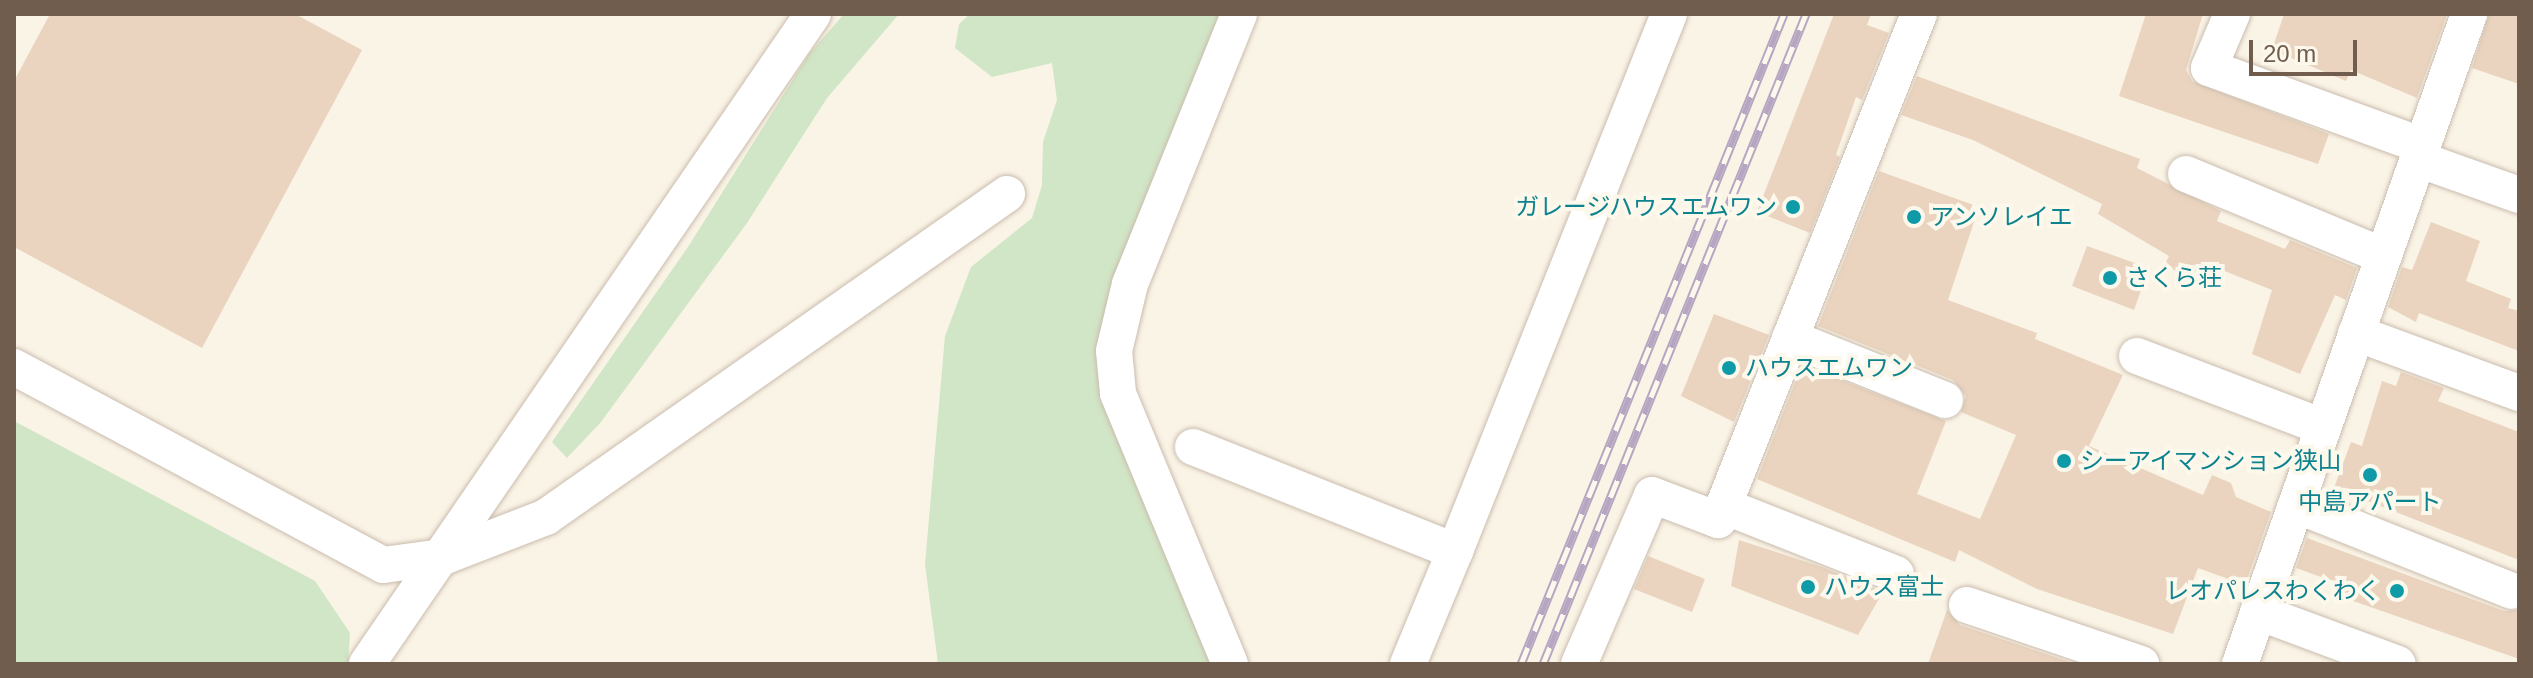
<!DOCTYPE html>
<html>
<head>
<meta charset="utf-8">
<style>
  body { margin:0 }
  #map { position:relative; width:2533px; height:678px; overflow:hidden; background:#faf4e6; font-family:Arial,"Noto Sans JP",sans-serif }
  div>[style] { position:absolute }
  .green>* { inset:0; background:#d1e6c6 }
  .building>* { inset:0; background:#ead4bf }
  .roads { filter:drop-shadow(0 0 2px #cabcae) drop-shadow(0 0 2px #cabcae) }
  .minor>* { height:36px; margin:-18px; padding:0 18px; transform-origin:18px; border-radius:18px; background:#fff }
  .rail>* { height:9px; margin-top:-4.5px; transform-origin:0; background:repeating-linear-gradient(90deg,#fdf8ec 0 18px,#b7a6c2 0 36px); box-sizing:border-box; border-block:2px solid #b7a6c2 }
  .dots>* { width:22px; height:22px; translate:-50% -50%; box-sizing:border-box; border:4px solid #fdf8ec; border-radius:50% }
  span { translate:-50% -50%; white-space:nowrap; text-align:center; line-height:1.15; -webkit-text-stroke:8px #fdf8ec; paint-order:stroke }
  .culture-label { font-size:24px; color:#0d838f }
  .right { translate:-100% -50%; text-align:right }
  .left { translate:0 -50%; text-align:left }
  .frame { position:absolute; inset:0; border:16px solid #705d4e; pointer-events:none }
  .scale { position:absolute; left:2249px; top:40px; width:108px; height:36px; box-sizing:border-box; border:4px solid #705d4e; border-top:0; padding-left:10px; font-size:24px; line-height:28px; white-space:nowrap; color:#705d4e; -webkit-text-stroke:6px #fdf8ec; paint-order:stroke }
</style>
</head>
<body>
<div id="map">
  <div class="green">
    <div style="clip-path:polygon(844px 14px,899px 14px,827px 98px,747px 223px,601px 422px,567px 458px,552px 442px,688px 247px,809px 54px)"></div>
    <div style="clip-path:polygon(970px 14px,1239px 14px,1120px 313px,1131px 426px,1230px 664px,938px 664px,925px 564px,945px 336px,971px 267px,1032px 218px,1042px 185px,1043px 142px,1057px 100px,1052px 63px,992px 77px,955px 48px,959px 24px)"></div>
    <div style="clip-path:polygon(14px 421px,315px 581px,350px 633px,348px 664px,14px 664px)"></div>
  </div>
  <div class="building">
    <div style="clip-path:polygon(50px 14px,295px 14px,362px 50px,202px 348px,14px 247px,14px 81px)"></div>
    <div style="clip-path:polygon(1834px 14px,1871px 14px,1867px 25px,1889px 33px,1862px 100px,1856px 97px,1836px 155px,1840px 157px,1810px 233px,1757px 212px)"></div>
    <div style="clip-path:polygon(2146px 14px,2203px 14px,2186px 70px,2192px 81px,2329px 134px,2318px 164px,2119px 96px)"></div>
    <div style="clip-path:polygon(2284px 14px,2447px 14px,2417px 98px,2351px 70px,2346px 81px,2272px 50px)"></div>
    <div style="clip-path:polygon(2489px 14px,2519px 14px,2519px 84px,2472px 68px)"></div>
    <div style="clip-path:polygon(1917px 76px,2140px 159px,2137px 168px,2221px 211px,2217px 221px,2285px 249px,2290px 240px,2357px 268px,2346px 300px,2335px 295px,2300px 374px,2252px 354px,2272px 290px,2212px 266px,2207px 283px,2164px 266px,2169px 256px,2098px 214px,2102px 204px,1973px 140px,1901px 115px)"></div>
    <div style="clip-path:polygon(1879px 171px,1979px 207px,1948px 300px,2037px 333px,2035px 339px,2123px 375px,2089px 446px,2203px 495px,2212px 475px,2231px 483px,2236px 497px,2271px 512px,2245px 585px,2198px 568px,2173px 634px,2037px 589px,1959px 550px,1955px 562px,1757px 479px,1802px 365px,1946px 421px,1917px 494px,1980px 519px,2016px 435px,1961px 412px,1966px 396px,1953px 380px,1818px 326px)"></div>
    <div style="clip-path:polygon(2431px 222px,2480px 241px,2466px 281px,2511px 299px,2508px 308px,2519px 311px,2519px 351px,2419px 313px,2416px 322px,2388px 307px,2402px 267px,2412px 270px)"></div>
    <div style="clip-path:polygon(2087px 246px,2149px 268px,2134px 310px,2072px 286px)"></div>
    <div style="clip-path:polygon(1714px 314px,1769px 335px,1734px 422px,1681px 396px)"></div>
    <div style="clip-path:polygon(2401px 372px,2444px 388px,2438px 401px,2519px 432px,2519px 560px,2334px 488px,2351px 442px,2362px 446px,2382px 381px,2396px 386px)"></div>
    <div style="clip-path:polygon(2307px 538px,2504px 611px,2519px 610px,2519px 659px,2339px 596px,2343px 585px,2296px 568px)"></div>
    <div style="clip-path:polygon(1739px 540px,1822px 567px,1883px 592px,1858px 635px,1731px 586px)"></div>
    <div style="clip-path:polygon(1648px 556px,1705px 579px,1692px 612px,1634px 589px)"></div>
    <div style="clip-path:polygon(1947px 610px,1960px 625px,2076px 664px,1928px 664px)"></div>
  </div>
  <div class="roads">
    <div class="minor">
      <div style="left:2232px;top:14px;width:59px;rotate:113.1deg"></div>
      <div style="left:2209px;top:68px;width:228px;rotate:20deg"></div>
      <div style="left:2418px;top:159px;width:107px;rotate:19.6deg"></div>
      <div style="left:2186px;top:174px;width:214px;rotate:22.5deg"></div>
      <div style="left:2356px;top:333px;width:174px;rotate:20.2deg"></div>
      <div style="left:1790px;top:338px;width:167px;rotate:21.8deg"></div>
      <div style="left:2137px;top:356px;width:199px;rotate:20.9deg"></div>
      <div style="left:14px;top:367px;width:419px;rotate:28.2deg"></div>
      <div style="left:383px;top:565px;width:61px;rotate:-7.6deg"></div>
      <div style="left:443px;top:557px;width:110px;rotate:-21.2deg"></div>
      <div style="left:546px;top:517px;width:563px;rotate:-35.02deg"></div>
      <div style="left:1193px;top:447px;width:282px;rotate:21.7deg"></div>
      <div style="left:1455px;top:551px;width:578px;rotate:-68.27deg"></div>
      <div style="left:2296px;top:505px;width:232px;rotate:21.7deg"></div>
      <div style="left:1724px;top:506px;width:185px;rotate:21.6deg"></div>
      <div style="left:1967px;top:605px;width:184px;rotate:18.7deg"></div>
      <div style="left:2258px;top:612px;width:149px;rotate:20.4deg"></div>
      <div style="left:367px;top:664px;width:788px;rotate:-55.54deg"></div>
      <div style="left:1230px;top:664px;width:293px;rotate:-112.5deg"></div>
      <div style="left:1118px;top:393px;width:42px;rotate:-95.4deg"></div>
      <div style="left:1114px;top:351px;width:69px;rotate:-76.6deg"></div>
      <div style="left:1130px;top:284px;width:291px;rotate:-68deg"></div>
      <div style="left:1408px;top:664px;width:122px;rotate:-67.4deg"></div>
      <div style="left:1579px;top:664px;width:184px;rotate:-66.6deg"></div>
      <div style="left:1652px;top:495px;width:71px;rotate:20.7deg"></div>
      <div style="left:1718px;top:520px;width:544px;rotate:-68.34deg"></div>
      <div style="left:2240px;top:664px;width:689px;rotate:-70.59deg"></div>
    </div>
  </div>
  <div class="rail">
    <div style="left:1521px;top:664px;width:701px;rotate:-67.97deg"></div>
    <div style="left:1543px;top:664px;width:701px;rotate:-67.97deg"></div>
  </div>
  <div class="dots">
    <div style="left:1793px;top:207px;background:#0f9aa8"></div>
    <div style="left:1914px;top:217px;background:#0f9aa8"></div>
    <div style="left:2110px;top:278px;background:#0f9aa8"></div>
    <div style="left:1729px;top:368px;background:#0f9aa8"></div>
    <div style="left:2064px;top:461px;background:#0f9aa8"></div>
    <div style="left:2370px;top:475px;background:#0f9aa8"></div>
    <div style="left:1808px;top:587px;background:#0f9aa8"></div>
    <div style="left:2397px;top:591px;background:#0f9aa8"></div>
  </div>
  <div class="culture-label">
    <span class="right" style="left:1777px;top:207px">ガレージハウスエムワン</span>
    <span class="left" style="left:1930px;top:217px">アンソレイエ</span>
    <span class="left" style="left:2126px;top:278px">さくら荘</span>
    <span class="left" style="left:1745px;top:368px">ハウスエムワン</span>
    <span class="left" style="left:2080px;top:461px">シーアイマンション狭山</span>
    <span style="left:2370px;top:502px">中島アパート</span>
    <span class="left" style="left:1824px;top:587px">ハウス富士</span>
    <span class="right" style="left:2381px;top:591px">レオパレスわくわく</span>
  </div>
  <div class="frame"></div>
  <div class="scale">20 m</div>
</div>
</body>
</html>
